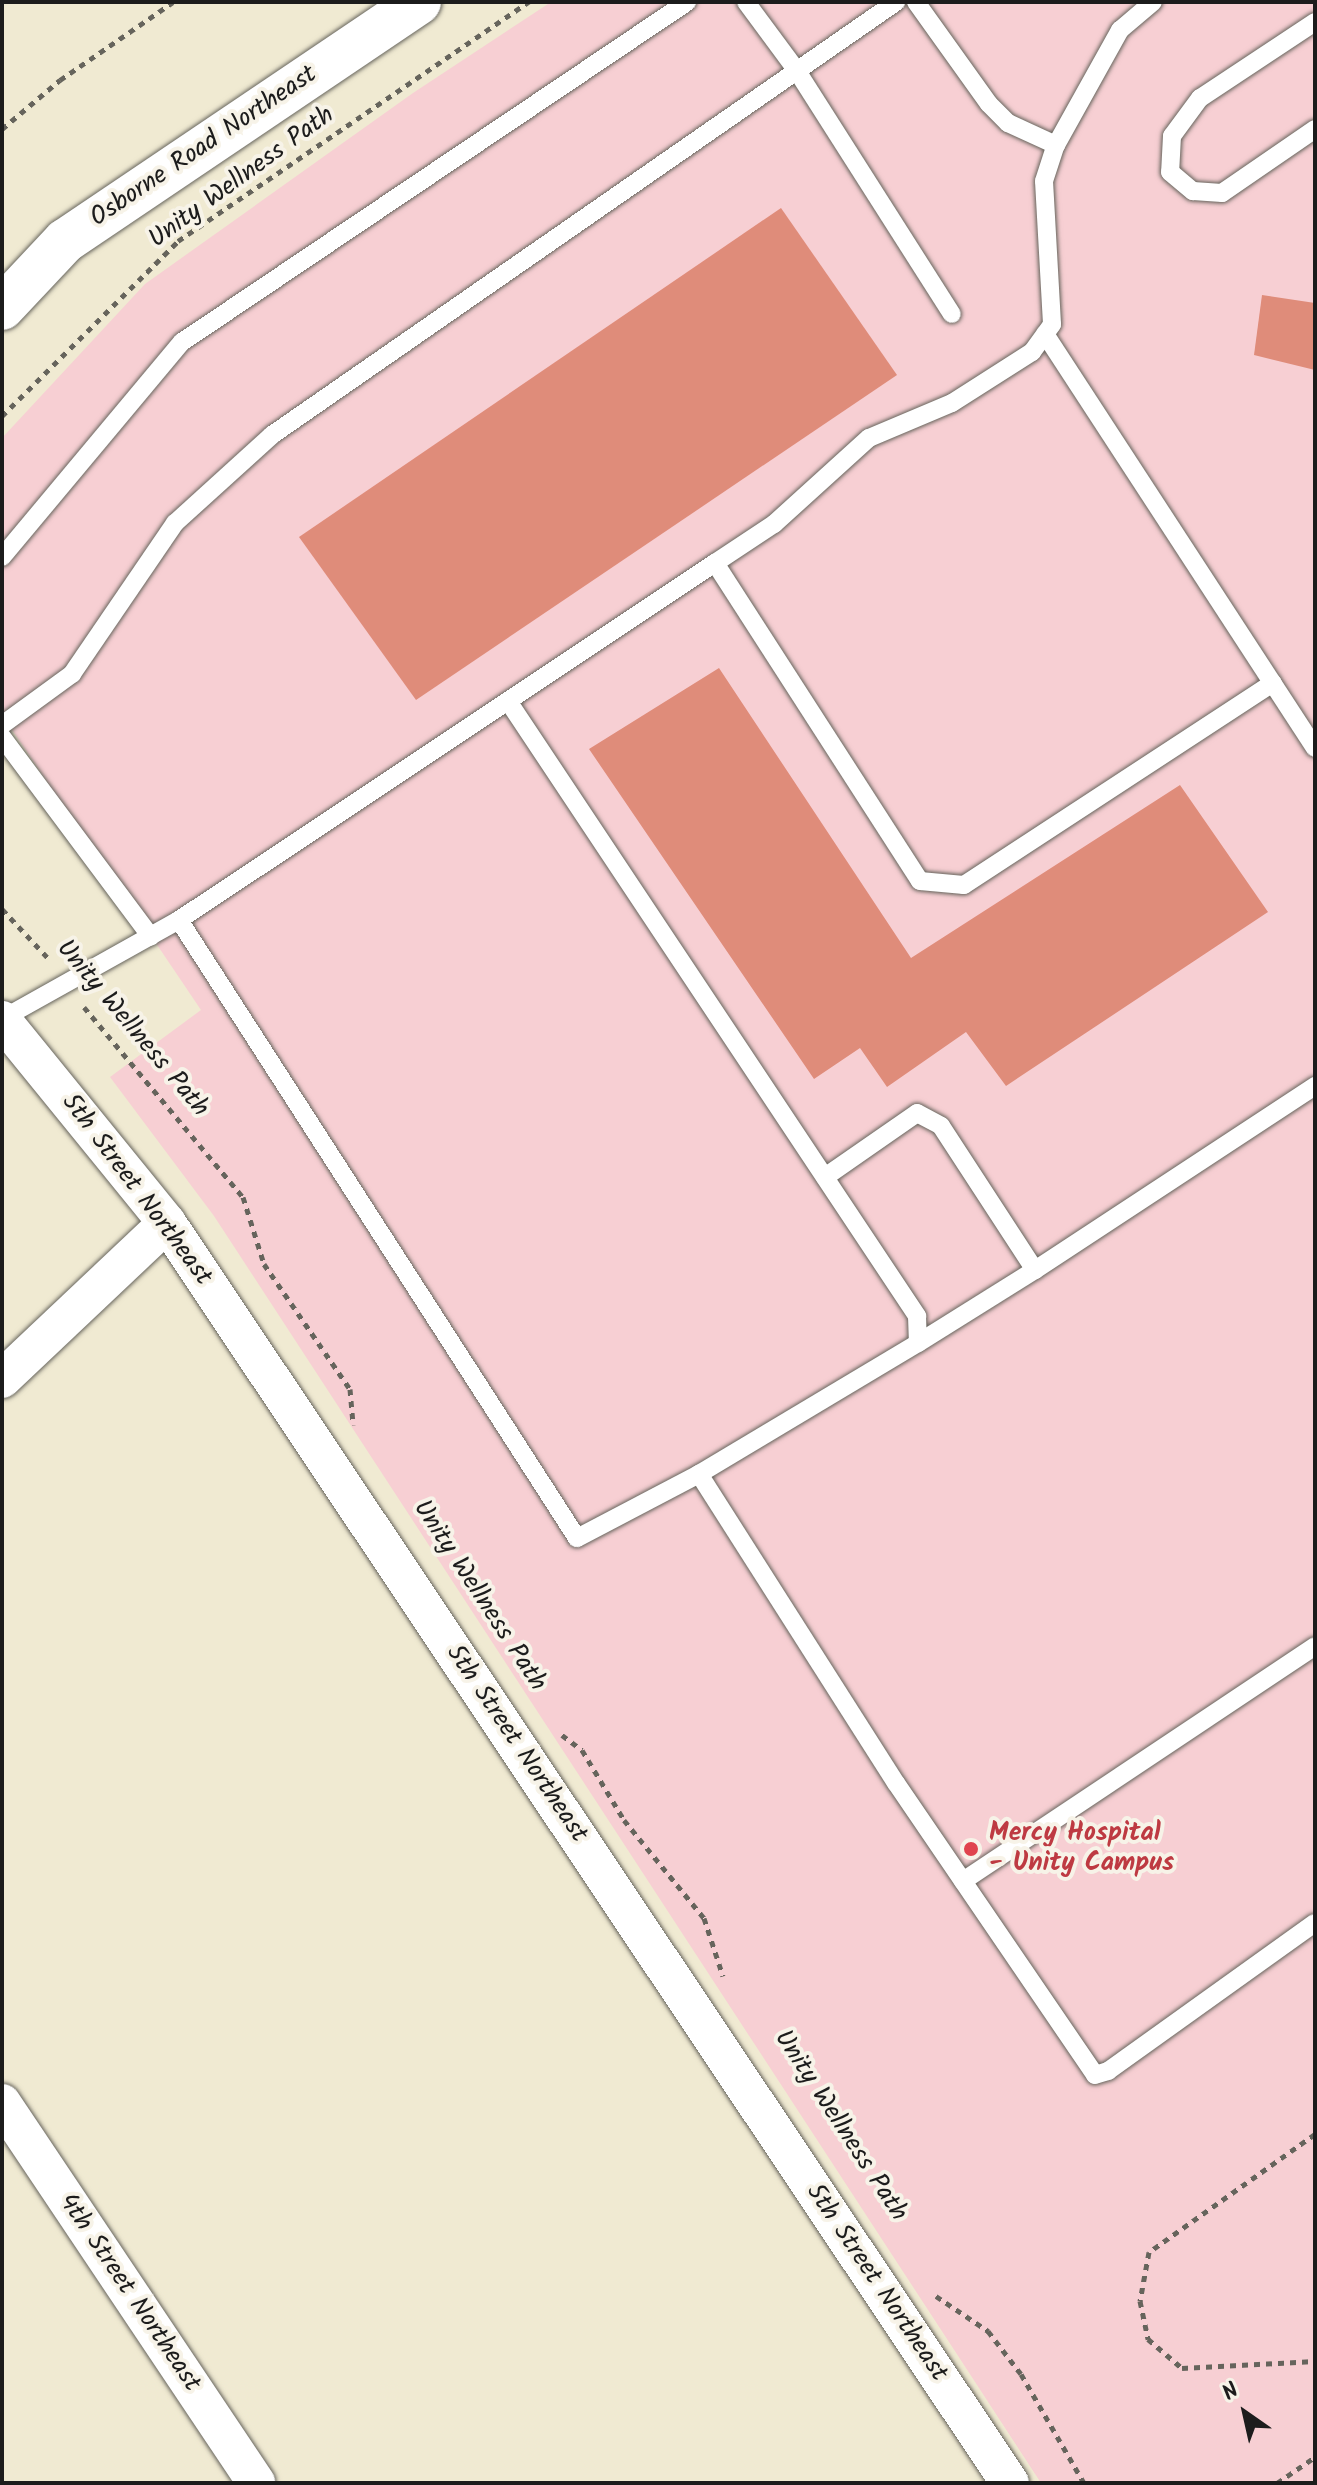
<!DOCTYPE html>
<html>
<head>
<meta charset="utf-8">
<style>
  body { margin:0 }
  #map { position:relative; width:1317px; height:2485px; overflow:hidden; background:#f0ead2; font-family:Kalam,sans-serif }
  div>[style] { position:absolute }
  .built>* { inset:0; background:#f7cfd3 }
  .building>* { inset:0; background:#df8c7a }
  .path>* { height:5px; margin-top:-2.5px; transform-origin:0; background:repeating-linear-gradient(90deg,#66645c 0 6px,transparent 0 12px) }
  .roads { filter:drop-shadow(0 0 2px #66645c) drop-shadow(0 0 2px #66645c) }
  .lane>* { height:18px; margin:-9px; padding:0 9px; transform-origin:9px; border-radius:9px; background:#fff }
  .street>* { height:38px; margin:-19px; padding:0 19px; transform-origin:19px; border-radius:19px; background:#fff }
  .secondary>* { height:44px; margin:-22px; padding:0 22px; transform-origin:22px; border-radius:22px; background:#fff }
  .dots>* { width:22px; height:22px; translate:-50% -50%; box-sizing:border-box; border:4px solid #f7f3e8; border-radius:50% }
  span { translate:-50% -50%; white-space:nowrap; text-align:center; line-height:1.15; -webkit-text-stroke:8px #f7f3e8; paint-order:stroke }
  .street-label { font-size:26px; color:#1c1c1c }
  .health-label { font-size:26px; color:#be3a42; font-weight:700 }
  .left { translate:0 -50%; text-align:left }
  .frame { position:absolute; inset:0; border:4px solid #1c1c1c; pointer-events:none }
  .north { position:absolute; left:1205px; top:2373px; width:80px; height:80px; -webkit-text-stroke:6px #f7f3e8; paint-order:stroke; rotate:326deg; font-size:22px; font-weight:700; line-height:32px; text-align:center; color:#1c1c1c }
  .north::after { content:''; display:block; margin:auto; width:28px; height:36px; background:#1c1c1c; clip-path:polygon(50% 0,100% 100%,50% 72%,0 100%) }
</style>
</head>
<body>
<div id="map">
  <div class="built">
    <div style="clip-path:polygon(551px 2px,1315px 2px,1315px 2483px,1041px 2483px,214px 1216px,110px 1077px,201px 1010px,2px 715px,2px 438px,145px 284px,413px 93px)"></div>
  </div>
  <div class="building">
    <div style="clip-path:polygon(781px 208px,897px 375px,416px 700px,299px 537px)"></div>
    <div style="clip-path:polygon(1262px 295px,1315px 303px,1315px 370px,1254px 355px)"></div>
    <div style="clip-path:polygon(719px 668px,911px 958px,1180px 785px,1268px 912px,1006px 1086px,966px 1032px,887px 1087px,860px 1048px,814px 1079px,589px 749px)"></div>
  </div>
  <div class="path">
    <div style="left:2px;top:129px;width:76px;rotate:-40.2deg"></div>
    <div style="left:60px;top:80px;width:137px;rotate:-34.6deg"></div>
    <div style="left:2px;top:416px;width:248px;rotate:-44.8deg"></div>
    <div style="left:178px;top:241px;width:425px;rotate:-34.3deg"></div>
    <div style="left:2px;top:909px;width:66px;rotate:46.8deg"></div>
    <div style="left:84px;top:1007px;width:248px;rotate:50.1deg"></div>
    <div style="left:243px;top:1197px;width:70px;rotate:72.6deg"></div>
    <div style="left:264px;top:1264px;width:152px;rotate:55.5deg"></div>
    <div style="left:350px;top:1389px;width:36px;rotate:85deg"></div>
    <div style="left:562px;top:1735px;width:25px;rotate:37deg"></div>
    <div style="left:582px;top:1750px;width:82px;rotate:59deg"></div>
    <div style="left:624px;top:1820px;width:127px;rotate:50.8deg"></div>
    <div style="left:704px;top:1918px;width:61px;rotate:71.9deg"></div>
    <div style="left:1315px;top:2134px;width:204px;rotate:144.6deg"></div>
    <div style="left:1149px;top:2252px;width:50px;rotate:100.4deg"></div>
    <div style="left:1140px;top:2301px;width:39px;rotate:78deg"></div>
    <div style="left:1148px;top:2339px;width:45px;rotate:40.5deg"></div>
    <div style="left:1182px;top:2368px;width:133px;rotate:-3deg"></div>
    <div style="left:936px;top:2296px;width:63px;rotate:33.9deg"></div>
    <div style="left:988px;top:2331px;width:54px;rotate:52.5deg"></div>
    <div style="left:1021px;top:2374px;width:126px;rotate:60deg"></div>
    <div style="left:1277px;top:2483px;width:46px;rotate:-34.4deg"></div>
  </div>
  <div class="roads">
    <div class="lane">
      <div style="left:746px;top:2px;width:86px;rotate:53.5deg"></div>
      <div style="left:797px;top:71px;width:288px;rotate:57.5deg"></div>
      <div style="left:916px;top:2px;width:125px;rotate:54.4deg"></div>
      <div style="left:989px;top:104px;width:27px;rotate:45deg"></div>
      <div style="left:1008px;top:123px;width:53px;rotate:24.6deg"></div>
      <div style="left:1315px;top:22px;width:138px;rotate:146.5deg"></div>
      <div style="left:1200px;top:98px;width:47px;rotate:126.4deg"></div>
      <div style="left:1172px;top:136px;width:36px;rotate:93deg"></div>
      <div style="left:1170px;top:172px;width:30px;rotate:40deg"></div>
      <div style="left:1193px;top:191px;width:29px;rotate:4deg"></div>
      <div style="left:1222px;top:193px;width:113px;rotate:-34.5deg"></div>
      <div style="left:1045px;top:334px;width:494px;rotate:56.9deg"></div>
      <div style="left:2px;top:557px;width:280px;rotate:-50.1deg"></div>
      <div style="left:182px;top:342px;width:609px;rotate:-33.95deg"></div>
      <div style="left:715px;top:563px;width:378px;rotate:57.2deg"></div>
      <div style="left:920px;top:881px;width:44px;rotate:5.2deg"></div>
      <div style="left:964px;top:885px;width:369px;rotate:-33.2deg"></div>
      <div style="left:508px;top:701px;width:739px;rotate:56.37deg"></div>
      <div style="left:917px;top:1316px;width:27px;rotate:88deg"></div>
      <div style="left:918px;top:1343px;width:255px;rotate:149.1deg"></div>
      <div style="left:2px;top:725px;width:87px;rotate:-36.1deg"></div>
      <div style="left:72px;top:674px;width:183px;rotate:-55.7deg"></div>
      <div style="left:175px;top:523px;width:131px;rotate:-42.2deg"></div>
      <div style="left:272px;top:435px;width:760px;rotate:-34.76deg"></div>
      <div style="left:2px;top:737px;width:249px;rotate:53.3deg"></div>
      <div style="left:179px;top:920px;width:735px;rotate:57.22deg"></div>
      <div style="left:577px;top:1538px;width:138px;rotate:-27.7deg"></div>
      <div style="left:699px;top:1474px;width:366px;rotate:57.5deg"></div>
      <div style="left:896px;top:1783px;width:353px;rotate:55.7deg"></div>
      <div style="left:1095px;top:2075px;width:14px;rotate:-17deg"></div>
      <div style="left:1108px;top:2071px;width:254px;rotate:-35.6deg"></div>
      <div style="left:2px;top:1019px;width:203px;rotate:-29.2deg"></div>
      <div style="left:179px;top:920px;width:644px;rotate:-33.67deg"></div>
      <div style="left:715px;top:563px;width:71px;rotate:-33.5deg"></div>
      <div style="left:774px;top:524px;width:128px;rotate:-42.2deg"></div>
      <div style="left:869px;top:438px;width:90px;rotate:-22.9deg"></div>
      <div style="left:952px;top:403px;width:95px;rotate:-32.5deg"></div>
      <div style="left:1032px;top:352px;width:34px;rotate:-54deg"></div>
      <div style="left:1052px;top:324px;width:143px;rotate:-93.2deg"></div>
      <div style="left:1044px;top:181px;width:38px;rotate:-72deg"></div>
      <div style="left:1056px;top:145px;width:132px;rotate:-60.9deg"></div>
      <div style="left:1120px;top:30px;width:43px;rotate:-40.3deg"></div>
      <div style="left:825px;top:1177px;width:112px;rotate:-34.8deg"></div>
      <div style="left:917px;top:1113px;width:27px;rotate:28deg"></div>
      <div style="left:941px;top:1126px;width:172px;rotate:56.9deg"></div>
      <div style="left:1035px;top:1270px;width:335px;rotate:-33.3deg"></div>
      <div style="left:918px;top:1343px;width:138px;rotate:-32deg"></div>
      <div style="left:963px;top:1881px;width:423px;rotate:-33.7deg"></div>
    </div>
    <div class="street">
      <div style="left:2px;top:1020px;width:262px;rotate:50.9deg"></div>
      <div style="left:167px;top:1223px;width:1516px;rotate:56.22deg"></div>
      <div style="left:2px;top:1379px;width:227px;rotate:-43.4deg"></div>
      <div style="left:2px;top:2103px;width:457px;rotate:56.2deg"></div>
    </div>
    <div class="secondary">
      <div style="left:2px;top:308px;width:92px;rotate:-46.8deg"></div>
      <div style="left:65px;top:241px;width:427px;rotate:-34deg"></div>
    </div>
  </div>
  <div class="dots">
    <div style="left:971px;top:1849px;background:#e0444e"></div>
  </div>
  <div class="street-label">
    <span style="left:204px;top:147px;rotate:-34deg">Osborne Road Northeast</span>
    <span style="left:242px;top:178px;rotate:-36deg">Unity Wellness Path</span>
    <span style="left:132px;top:1029px;rotate:50deg">Unity Wellness Path</span>
    <span style="left:136px;top:1190px;rotate:53deg">5th Street Northeast</span>
    <span style="left:479px;top:1596px;rotate:57deg">Unity Wellness Path</span>
    <span style="left:516px;top:1744px;rotate:56deg">5th Street Northeast</span>
    <span style="left:840px;top:2126px;rotate:57deg">Unity Wellness Path</span>
    <span style="left:876px;top:2283px;rotate:56deg">5th Street Northeast</span>
    <span style="left:129px;top:2293px;rotate:56deg">4th Street Northeast</span>
  </div>
  <div class="health-label">
    <span class="left" style="left:989px;top:1849px">Mercy Hospital<br>- Unity Campus</span>
  </div>
  <div class="frame"></div>
  <div class="north">N</div>
</div>
</body>
</html>
